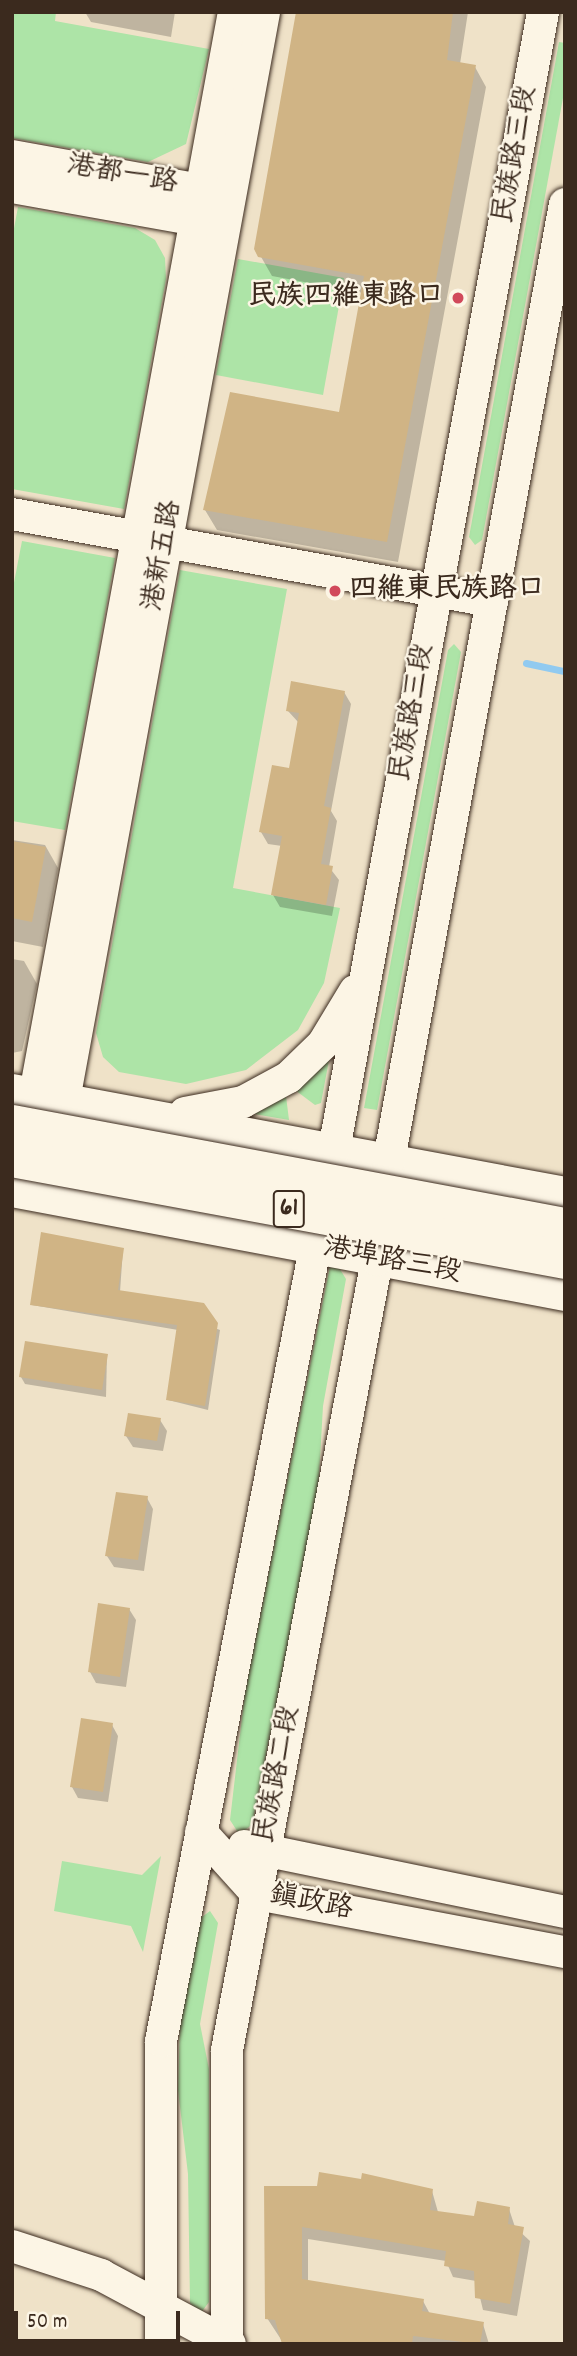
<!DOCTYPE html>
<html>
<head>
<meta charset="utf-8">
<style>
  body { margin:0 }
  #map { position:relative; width:577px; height:2356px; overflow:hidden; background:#efe2c8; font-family:Dekko,"LXGW WenKai TC",sans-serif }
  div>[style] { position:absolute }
  .green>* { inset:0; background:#ade4a7 }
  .shadow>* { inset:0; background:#0003 }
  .stream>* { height:7px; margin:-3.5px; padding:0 3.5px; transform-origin:3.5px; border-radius:3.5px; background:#91caf0 }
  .building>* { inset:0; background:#d0b485 }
  .roads { filter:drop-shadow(0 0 2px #3b2a1e) drop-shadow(0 0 2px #3b2a1e) }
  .minor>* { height:32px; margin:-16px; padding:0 16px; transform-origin:16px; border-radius:16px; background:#fcf5e5 }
  .bridges { filter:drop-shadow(0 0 2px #3b2a1e) drop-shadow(0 0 2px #3b2a1e) }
  .highway-bridge>* { height:38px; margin:-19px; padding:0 19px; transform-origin:19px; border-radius:19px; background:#fcf5e5 }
  .dots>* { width:19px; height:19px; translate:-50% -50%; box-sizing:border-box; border:4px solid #fcf5e5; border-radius:50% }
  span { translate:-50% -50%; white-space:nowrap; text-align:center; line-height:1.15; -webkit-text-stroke:5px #fcf5e5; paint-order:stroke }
  .shield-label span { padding:2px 5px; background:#fcf5e5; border:2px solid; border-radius:5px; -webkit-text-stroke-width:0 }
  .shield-label { font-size:26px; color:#3b2a1e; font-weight:700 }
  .street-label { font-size:28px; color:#3b2a1e }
  .poi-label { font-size:28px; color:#3b2a1e; font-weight:700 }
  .right { translate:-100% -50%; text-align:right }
  .left { translate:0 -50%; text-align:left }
  .frame { position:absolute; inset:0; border:14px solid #3b2a1e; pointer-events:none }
  .scale { position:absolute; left:14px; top:2311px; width:166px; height:32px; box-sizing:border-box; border:4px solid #3b2a1e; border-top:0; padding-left:9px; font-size:21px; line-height:24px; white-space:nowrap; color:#3b2a1e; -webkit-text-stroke:5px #fcf5e5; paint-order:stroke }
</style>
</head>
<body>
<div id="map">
  <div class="green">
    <div style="clip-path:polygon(12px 12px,56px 12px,55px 21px,209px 49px,186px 144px,148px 162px,12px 138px)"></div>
    <div style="clip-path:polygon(559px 42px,565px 43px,565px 87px,482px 540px,475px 545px,469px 537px)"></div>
    <div style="clip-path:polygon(18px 207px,135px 228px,155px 240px,165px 258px,166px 279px,124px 509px,12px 489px,12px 239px)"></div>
    <div style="clip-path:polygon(238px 259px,344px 278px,323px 395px,216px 375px)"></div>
    <div style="clip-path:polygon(22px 541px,115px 558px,65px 830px,12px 821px,12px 593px)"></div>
    <div style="clip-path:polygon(180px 570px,287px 589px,233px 888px,340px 908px,324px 983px,298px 1030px,246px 1070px,186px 1084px,119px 1072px,103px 1057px,96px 1033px)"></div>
    <div style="clip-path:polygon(454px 644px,461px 652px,377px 1110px,364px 1108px,448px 650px)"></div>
    <div style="clip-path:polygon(329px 1060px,321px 1103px,315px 1105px,295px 1090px)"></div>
    <div style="clip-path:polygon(286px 1096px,289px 1120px,254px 1114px)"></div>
    <div style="clip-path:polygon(330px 1266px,338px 1266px,346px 1279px,323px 1406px,318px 1494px,252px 1825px,239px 1834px,230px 1820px,245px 1692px)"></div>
    <div style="clip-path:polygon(161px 1856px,143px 1952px,131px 1926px,54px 1911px,62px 1861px,142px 1875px)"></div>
    <div style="clip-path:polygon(210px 1911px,218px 1923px,200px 2024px,209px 2069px,209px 2302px,200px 2314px,190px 2303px,188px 2174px,178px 2090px,180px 2025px,198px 1920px)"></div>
  </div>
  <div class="shadow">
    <div style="clip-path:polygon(85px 12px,175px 12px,171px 37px,91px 22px)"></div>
    <div style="clip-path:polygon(301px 12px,468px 12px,460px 64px,475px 67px,486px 87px,398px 562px,217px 530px,205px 510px,340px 414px,363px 293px,272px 276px,256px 248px)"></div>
    <div style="clip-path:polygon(344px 692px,351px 704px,331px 811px,337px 821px,329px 867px,339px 880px,332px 916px,280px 907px,273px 895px,282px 846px,268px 844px,261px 832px,290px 770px,299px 723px,288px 711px)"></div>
    <div style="clip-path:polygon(12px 840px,45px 845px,58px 868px,43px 947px,12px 941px)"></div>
    <div style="clip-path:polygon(12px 959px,24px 961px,37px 984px,22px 1051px,12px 1053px)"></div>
    <div style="clip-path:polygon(123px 1249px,120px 1292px,220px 1330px,208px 1410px,168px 1400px,178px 1330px,32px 1305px)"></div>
    <div style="clip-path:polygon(107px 1355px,106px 1397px,25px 1384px,21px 1377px)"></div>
    <div style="clip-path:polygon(160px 1420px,167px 1431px,163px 1451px,133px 1447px,126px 1436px)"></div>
    <div style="clip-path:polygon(147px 1498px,153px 1509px,144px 1571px,114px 1567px,107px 1556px)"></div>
    <div style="clip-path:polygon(129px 1609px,136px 1620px,126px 1687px,96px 1683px,90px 1672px)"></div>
    <div style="clip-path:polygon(112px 1725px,118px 1736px,108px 1802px,78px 1798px,72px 1787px)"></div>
    <div style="clip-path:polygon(266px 2187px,432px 2191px,438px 2212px,476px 2218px,509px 2209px,515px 2227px,530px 2241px,517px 2316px,483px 2310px,476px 2281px,453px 2277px,446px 2261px,308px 2239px,308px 2282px,423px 2301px,430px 2314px,483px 2324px,489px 2344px,284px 2344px,267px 2318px)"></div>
  </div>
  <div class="stream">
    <div style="left:526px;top:663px;width:40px;rotate:12deg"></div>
  </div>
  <div class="building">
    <div style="clip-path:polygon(296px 12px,453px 12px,447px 60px,476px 65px,387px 542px,203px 510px,230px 392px,339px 412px,364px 276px,258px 257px,254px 249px)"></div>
    <div style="clip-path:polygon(291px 681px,345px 691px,324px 806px,331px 808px,321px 864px,333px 866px,326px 905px,271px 895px,282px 836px,259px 832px,272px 765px,289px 768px,299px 713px,286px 711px)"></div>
    <div style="clip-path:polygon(12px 841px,46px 847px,32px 922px,12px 918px)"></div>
    <div style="clip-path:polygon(41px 1232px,124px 1248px,118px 1290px,204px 1303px,218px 1323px,205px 1406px,166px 1400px,177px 1325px,30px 1305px)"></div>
    <div style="clip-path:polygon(25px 1341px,108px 1354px,102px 1390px,19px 1377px)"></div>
    <div style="clip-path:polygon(128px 1413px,161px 1418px,157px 1441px,124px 1436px)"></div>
    <div style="clip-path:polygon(116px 1492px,148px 1496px,138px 1560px,105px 1556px)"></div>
    <div style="clip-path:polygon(98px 1603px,130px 1608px,120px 1677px,88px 1672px)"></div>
    <div style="clip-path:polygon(81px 1718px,113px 1723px,103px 1792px,70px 1787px)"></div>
    <div style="clip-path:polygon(319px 2172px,361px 2179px,362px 2173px,433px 2189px,430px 2210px,474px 2216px,477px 2201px,510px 2207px,508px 2224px,524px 2227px,510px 2304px,475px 2298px,474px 2271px,444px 2266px,446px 2251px,302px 2227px,302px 2279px,424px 2299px,422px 2311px,484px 2322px,480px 2344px,413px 2336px,412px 2344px,282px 2344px,275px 2320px,265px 2319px,264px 2186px,317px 2186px)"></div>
  </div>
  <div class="roads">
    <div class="minor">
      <div style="left:12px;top:156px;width:214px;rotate:10.2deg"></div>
      <div style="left:12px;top:187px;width:205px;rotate:10.1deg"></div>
      <div style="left:12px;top:514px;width:488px;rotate:10.3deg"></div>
      <div style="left:12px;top:1090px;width:563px;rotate:10.55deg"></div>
      <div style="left:35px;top:1094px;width:1100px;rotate:-79.58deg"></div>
      <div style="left:64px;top:1100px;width:1106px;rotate:-79.58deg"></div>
      <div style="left:185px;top:1113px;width:59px;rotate:-10.7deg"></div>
      <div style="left:243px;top:1102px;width:52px;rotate:-28.5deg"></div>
      <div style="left:289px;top:1077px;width:47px;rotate:-44.1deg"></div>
      <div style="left:323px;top:1044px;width:62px;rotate:-58.9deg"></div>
      <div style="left:12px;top:1191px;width:563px;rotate:10.65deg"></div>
      <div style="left:201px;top:1832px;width:84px;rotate:47.9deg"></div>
      <div style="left:257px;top:1894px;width:313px;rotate:10.7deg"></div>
      <div style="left:244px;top:1846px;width:328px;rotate:11.6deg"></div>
      <div style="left:12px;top:2246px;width:94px;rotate:18deg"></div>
      <div style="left:101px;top:2275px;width:146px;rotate:28.1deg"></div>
      <div style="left:161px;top:2344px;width:303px;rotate:-90deg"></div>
      <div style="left:161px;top:2041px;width:908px;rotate:-79.01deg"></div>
      <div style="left:334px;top:1150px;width:1157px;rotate:-79.59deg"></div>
      <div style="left:227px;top:2344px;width:294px;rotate:-90deg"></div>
      <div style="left:227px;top:2050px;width:804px;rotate:-79.25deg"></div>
      <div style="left:377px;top:1260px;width:101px;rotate:-83.2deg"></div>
      <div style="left:389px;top:1160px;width:972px;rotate:-79.57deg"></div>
    </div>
  </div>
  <div class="bridges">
    <div class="highway-bridge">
      <div style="left:12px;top:1124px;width:563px;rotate:10.55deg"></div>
      <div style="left:12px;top:1158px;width:562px;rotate:10.45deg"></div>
    </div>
  </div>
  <div class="dots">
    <div style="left:458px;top:298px;background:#d1495b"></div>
    <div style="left:335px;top:591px;background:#d1495b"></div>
  </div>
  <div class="shield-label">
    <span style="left:289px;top:1209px">61</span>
  </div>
  <div class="street-label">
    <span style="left:517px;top:155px;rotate:-80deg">民族路三段</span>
    <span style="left:122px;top:176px;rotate:10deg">港都一路</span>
    <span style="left:164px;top:556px;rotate:-80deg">港新五路</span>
    <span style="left:414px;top:713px;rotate:-80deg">民族路三段</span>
    <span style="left:392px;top:1262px;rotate:11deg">港埠路三段</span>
    <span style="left:279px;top:1775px;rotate:-79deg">民族路二段</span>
    <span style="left:311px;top:1904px;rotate:11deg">鎮政路</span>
  </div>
  <div class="poi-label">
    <span class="right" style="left:444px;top:298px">民族四維東路口</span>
    <span class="left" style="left:349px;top:591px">四維東民族路口</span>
  </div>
  <div class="frame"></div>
  <div class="scale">50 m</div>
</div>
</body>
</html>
